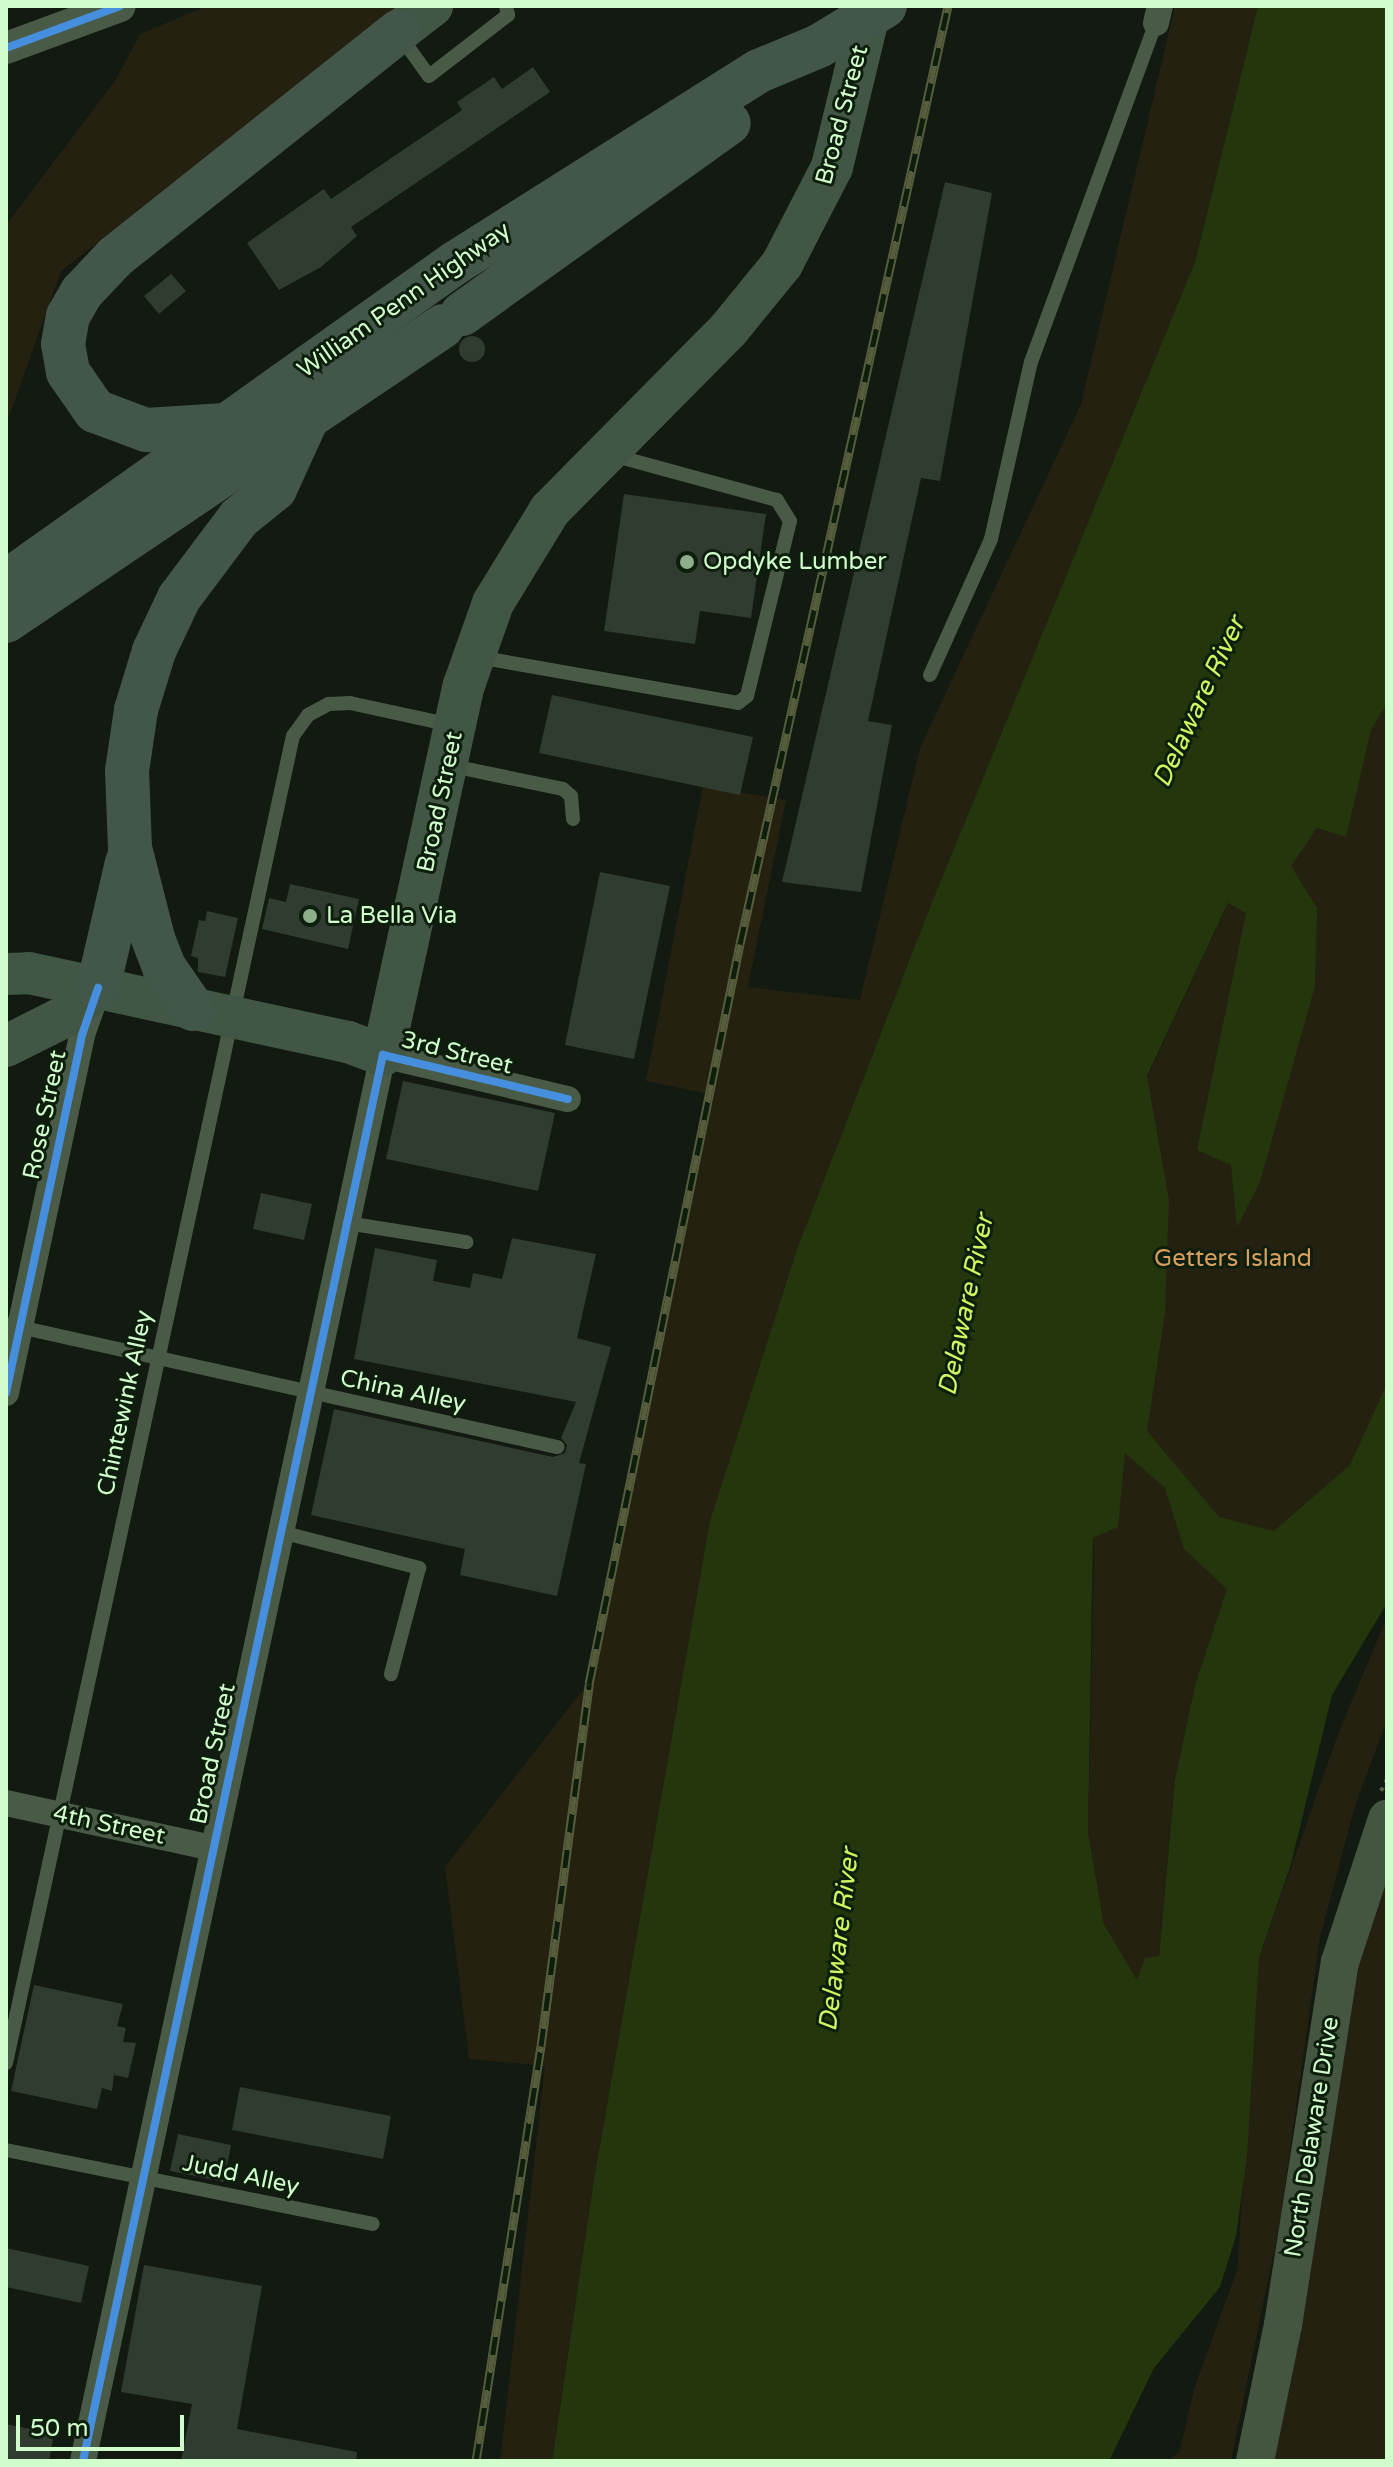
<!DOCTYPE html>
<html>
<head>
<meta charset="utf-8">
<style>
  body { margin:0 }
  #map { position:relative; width:1393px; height:2467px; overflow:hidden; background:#121a11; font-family:"Varela Round",sans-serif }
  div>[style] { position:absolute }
  .green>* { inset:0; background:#252110 }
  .water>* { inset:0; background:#24360c }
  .building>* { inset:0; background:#2f3c2f }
  .round { border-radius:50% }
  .path>* { height:4px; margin-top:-2px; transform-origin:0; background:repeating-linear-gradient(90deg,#565d46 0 4px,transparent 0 10px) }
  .service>* { height:14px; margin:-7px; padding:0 7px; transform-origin:7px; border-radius:7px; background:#495b46 }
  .minor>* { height:26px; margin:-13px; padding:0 13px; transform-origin:13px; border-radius:13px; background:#495b46 }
  .tertiary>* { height:32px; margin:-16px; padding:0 16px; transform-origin:16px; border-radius:16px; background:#495b46 }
  .secondary>* { height:38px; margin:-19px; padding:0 19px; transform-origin:19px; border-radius:19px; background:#455640 }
  .primary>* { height:42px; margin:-21px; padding:0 21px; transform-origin:21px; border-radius:21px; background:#415644 }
  .trunk>* { height:44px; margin:-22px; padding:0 22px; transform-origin:22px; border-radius:22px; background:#42564a }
  .rail>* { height:9px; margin-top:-4.5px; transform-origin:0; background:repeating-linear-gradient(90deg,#0e1e0d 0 18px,#555d3c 0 36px); box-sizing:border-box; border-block:2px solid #555d3c }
  .cycleway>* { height:8px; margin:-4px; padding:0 4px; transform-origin:4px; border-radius:4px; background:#468fdf }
  .dots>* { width:22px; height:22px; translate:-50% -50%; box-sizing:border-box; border:4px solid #0e1e0d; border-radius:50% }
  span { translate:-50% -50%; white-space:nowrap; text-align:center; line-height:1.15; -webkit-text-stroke:6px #0e1e0d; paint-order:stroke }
  .street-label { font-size:24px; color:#d1fdcd }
  .poi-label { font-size:24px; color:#d1fdcd }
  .left { translate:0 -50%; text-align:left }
  .park-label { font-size:24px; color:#d89f5d }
  .water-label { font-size:26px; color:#d1f760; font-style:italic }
  .frame { position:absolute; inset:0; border:8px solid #d1fdcd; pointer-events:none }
  .scale { position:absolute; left:16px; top:2415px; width:168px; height:36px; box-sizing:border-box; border:4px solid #d1fdcd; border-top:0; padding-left:10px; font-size:24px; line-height:28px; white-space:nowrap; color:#d1fdcd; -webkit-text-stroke:6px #0e1e0d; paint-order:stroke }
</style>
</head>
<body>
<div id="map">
  <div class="green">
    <div style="clip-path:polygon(207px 6px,405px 6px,61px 271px,6px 425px,6px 225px,115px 81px,140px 34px)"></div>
    <div style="clip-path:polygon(1175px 6px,1258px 6px,1195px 262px,930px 907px,797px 1249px,713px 1513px,594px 2179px,552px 2461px,500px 2461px,545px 2066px,469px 2059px,445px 1867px,595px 1674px,603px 1609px,714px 1095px,646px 1081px,703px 786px,786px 800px,748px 987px,860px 1000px,920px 748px,1081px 404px)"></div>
    <div style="clip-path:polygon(1387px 648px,1387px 1434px,1227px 1589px,1195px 1685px,1175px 1781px,1159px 1956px,1137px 1981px,1104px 1924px,1088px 1833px,1094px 1556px,1076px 1230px,1279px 794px)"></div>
    <div style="clip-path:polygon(1387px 1617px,1387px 1720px,1355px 1806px,1320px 1937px,1280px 2221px,1231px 2461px,1166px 2461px,1179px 2453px,1195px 2386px,1237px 2270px,1259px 1958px,1338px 1734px)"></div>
    <div style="clip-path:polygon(1387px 1853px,1387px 2461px,1266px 2461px,1332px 2059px)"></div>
  </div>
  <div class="water">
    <div style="clip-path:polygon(evenodd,1258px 6px,1387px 6px,1387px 703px,1371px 730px,1346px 837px,1317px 828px,1291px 866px,1317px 908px,1315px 986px,1260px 1182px,1237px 1227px,1231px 1165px,1197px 1150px,1246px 913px,1228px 903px,1147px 1076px,1169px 1200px,1165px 1313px,1147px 1431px,1219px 1517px,1274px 1531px,1350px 1465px,1387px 1384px,1387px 1603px,1332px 1695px,1291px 1864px,1259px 1958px,1247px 2156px,1236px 2236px,1220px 2287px,1154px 2368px,1109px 2461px,552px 2461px,594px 2179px,710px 1521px,797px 1249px,930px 907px,1195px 262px,1258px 6px,1125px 1453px,1165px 1488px,1184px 1549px,1227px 1589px,1195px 1685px,1175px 1780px,1159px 1956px,1145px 1958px,1137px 1980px,1104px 1924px,1088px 1833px,1093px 1538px,1118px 1527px,1125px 1453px)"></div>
  </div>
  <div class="building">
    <div style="clip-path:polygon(533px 67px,550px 92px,351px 227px,357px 236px,321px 267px,279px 290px,247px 243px,324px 189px,331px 199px,462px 110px,457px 102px,494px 77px,502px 89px)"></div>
    <div style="clip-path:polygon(945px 182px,992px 193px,940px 481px,921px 478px,868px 721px,892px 725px,861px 892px,782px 882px)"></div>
    <div style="clip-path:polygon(171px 274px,186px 291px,159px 314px,144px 296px)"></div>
    <div class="round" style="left:459px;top:336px;width:26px;height:26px"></div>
    <div style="clip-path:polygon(624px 494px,766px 514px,751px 618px,700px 611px,695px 644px,604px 631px)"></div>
    <div style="clip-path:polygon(552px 695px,753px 737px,740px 795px,539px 753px)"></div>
    <div style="clip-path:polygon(600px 872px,670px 886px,634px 1059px,565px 1045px)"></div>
    <div style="clip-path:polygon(290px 884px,359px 899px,348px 949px,262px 929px,269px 898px,286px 902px)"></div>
    <div style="clip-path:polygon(207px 911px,238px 918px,225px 977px,198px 972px,198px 958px,191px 956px,199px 920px,205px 921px)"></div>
    <div style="clip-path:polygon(403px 1081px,555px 1113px,538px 1191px,386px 1159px)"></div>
    <div style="clip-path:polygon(261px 1193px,312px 1204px,304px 1240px,253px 1229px)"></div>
    <div style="clip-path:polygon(512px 1238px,596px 1254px,577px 1338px,611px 1347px,579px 1463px,586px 1464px,557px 1596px,460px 1575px,465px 1549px,311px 1515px,334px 1409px,553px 1457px,565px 1453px,567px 1445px,561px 1438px,576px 1402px,354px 1359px,375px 1248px,437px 1260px,433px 1281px,470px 1288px,473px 1273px,502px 1279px)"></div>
    <div style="clip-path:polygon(34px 1985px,123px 2004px,117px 2026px,126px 2028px,123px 2042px,136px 2043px,128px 2078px,114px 2075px,112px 2091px,102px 2088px,97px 2109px,11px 2091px)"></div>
    <div style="clip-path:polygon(240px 2087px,391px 2116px,383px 2159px,232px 2130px)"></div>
    <div style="clip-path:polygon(178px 2134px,231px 2145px,224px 2182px,170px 2171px)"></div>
    <div style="clip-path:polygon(6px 2248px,89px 2266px,81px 2303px,6px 2287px)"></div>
    <div style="clip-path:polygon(144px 2265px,262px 2286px,237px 2429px,357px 2452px,356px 2461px,181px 2461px,192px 2404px,121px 2392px)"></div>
    <div style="clip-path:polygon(6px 2424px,54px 2434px,49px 2461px,6px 2461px)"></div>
  </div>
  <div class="path">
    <div style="left:1381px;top:1791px;width:13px;rotate:-63deg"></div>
  </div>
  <div class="service">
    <div style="left:400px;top:36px;width:49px;rotate:54.1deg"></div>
    <div style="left:429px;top:76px;width:100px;rotate:-37.7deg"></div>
    <div style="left:508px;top:15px;width:9px;rotate:-103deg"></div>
    <div style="left:478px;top:657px;width:264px;rotate:10deg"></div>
    <div style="left:738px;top:703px;width:11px;rotate:-38deg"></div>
    <div style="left:747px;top:696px;width:180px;rotate:-76.2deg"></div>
    <div style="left:790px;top:521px;width:25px;rotate:-122deg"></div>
    <div style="left:777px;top:500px;width:170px;rotate:-164.7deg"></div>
    <div style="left:930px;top:675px;width:149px;rotate:-65.8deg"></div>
    <div style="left:991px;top:539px;width:181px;rotate:-77.3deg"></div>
    <div style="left:1031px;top:362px;width:361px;rotate:-69.8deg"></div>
    <div style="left:452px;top:766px;width:113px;rotate:11.7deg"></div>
    <div style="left:563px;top:789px;width:11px;rotate:41deg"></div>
    <div style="left:571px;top:796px;width:23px;rotate:85deg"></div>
    <div style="left:347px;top:1223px;width:121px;rotate:9.1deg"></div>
    <div style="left:6px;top:1324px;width:565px;rotate:12.58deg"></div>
    <div style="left:281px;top:1532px;width:143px;rotate:14.6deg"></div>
    <div style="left:419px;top:1568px;width:110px;rotate:104.8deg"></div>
    <div style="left:6px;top:2063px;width:1358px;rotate:-77.8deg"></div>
    <div style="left:293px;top:736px;width:26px;rotate:-54deg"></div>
    <div style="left:308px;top:715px;width:24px;rotate:-28deg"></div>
    <div style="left:329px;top:704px;width:21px;rotate:-3deg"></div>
    <div style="left:350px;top:703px;width:103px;rotate:12.3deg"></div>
    <div style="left:6px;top:2150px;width:374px;rotate:11.4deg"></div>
  </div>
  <div class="minor">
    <div style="left:1156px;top:23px;width:17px;rotate:-77deg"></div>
    <div style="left:6px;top:1393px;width:366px;rotate:-78deg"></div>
    <div style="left:82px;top:1035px;width:42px;rotate:-70.7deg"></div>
    <div style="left:6px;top:1803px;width:212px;rotate:12.3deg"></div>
    <div style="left:83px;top:2461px;width:1438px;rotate:-77.96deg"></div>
    <div style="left:383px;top:1055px;width:190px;rotate:13.4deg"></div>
  </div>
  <div class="tertiary">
    <div style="left:6px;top:48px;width:121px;rotate:-20.2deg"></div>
  </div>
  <div class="secondary">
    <div style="left:1255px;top:2461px;width:139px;rotate:-78.4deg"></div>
    <div style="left:1283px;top:2325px;width:367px;rotate:-81.1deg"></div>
    <div style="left:1340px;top:1962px;width:151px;rotate:-71.8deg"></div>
  </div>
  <div class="primary">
    <div style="left:398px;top:32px;width:43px;rotate:-37.4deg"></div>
    <div style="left:6px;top:974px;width:23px;rotate:-2deg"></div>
    <div style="left:29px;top:973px;width:208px;rotate:12.2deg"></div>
    <div style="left:232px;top:1017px;width:119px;rotate:12.2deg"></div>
    <div style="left:348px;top:1042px;width:37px;rotate:20deg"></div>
    <div style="left:383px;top:1055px;width:379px;rotate:-77.7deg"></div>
    <div style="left:464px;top:685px;width:87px;rotate:-70.5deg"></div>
    <div style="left:493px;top:603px;width:109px;rotate:-58.5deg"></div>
    <div style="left:550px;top:510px;width:255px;rotate:-45.3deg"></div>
    <div style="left:729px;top:329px;width:84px;rotate:-50.8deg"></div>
    <div style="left:782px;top:264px;width:109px;rotate:-62.7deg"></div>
    <div style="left:832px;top:167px;width:166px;rotate:-76.4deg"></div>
    <div style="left:6px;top:1046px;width:65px;rotate:-26.6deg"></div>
    <div style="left:64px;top:1017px;width:45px;rotate:-40.5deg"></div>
  </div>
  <div class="trunk">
    <div style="left:462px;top:314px;width:328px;rotate:-35.6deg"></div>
    <div style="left:225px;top:425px;width:79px;rotate:176.4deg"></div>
    <div style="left:146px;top:430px;width:54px;rotate:-159.6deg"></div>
    <div style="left:95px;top:411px;width:47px;rotate:-124.7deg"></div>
    <div style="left:68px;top:372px;width:28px;rotate:-100deg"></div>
    <div style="left:63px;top:344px;width:28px;rotate:-80deg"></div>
    <div style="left:68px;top:316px;width:28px;rotate:-60deg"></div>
    <div style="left:82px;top:292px;width:48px;rotate:-46.7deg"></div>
    <div style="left:115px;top:257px;width:362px;rotate:-38.5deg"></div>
    <div style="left:6px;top:582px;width:551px;rotate:-35.39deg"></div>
    <div style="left:455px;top:263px;width:360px;rotate:-32.3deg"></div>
    <div style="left:759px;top:71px;width:65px;rotate:-22.6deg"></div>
    <div style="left:819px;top:46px;width:77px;rotate:-31.2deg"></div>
    <div style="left:6px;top:621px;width:527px;rotate:-34.02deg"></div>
    <div style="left:98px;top:988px;width:129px;rotate:-77deg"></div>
    <div style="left:193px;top:1009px;width:51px;rotate:-124.6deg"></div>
    <div style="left:164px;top:967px;width:31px;rotate:-111deg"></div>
    <div style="left:153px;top:938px;width:93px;rotate:-104.3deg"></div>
    <div style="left:130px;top:848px;width:77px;rotate:-92.2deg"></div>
    <div style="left:127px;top:771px;width:62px;rotate:-81.6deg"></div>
    <div style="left:136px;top:710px;width:62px;rotate:-73deg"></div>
    <div style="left:154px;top:651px;width:59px;rotate:-64.7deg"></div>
    <div style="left:179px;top:598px;width:100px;rotate:-53.1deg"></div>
    <div style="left:239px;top:518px;width:46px;rotate:-38.9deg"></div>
    <div style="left:275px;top:489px;width:82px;rotate:-65.6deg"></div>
  </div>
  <div class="rail">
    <div style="left:476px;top:2461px;width:420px;rotate:-81.1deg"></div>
    <div style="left:541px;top:2046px;width:365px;rotate:-82.4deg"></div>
    <div style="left:589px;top:1684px;width:755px;rotate:-78.47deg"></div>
    <div style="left:740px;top:944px;width:961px;rotate:-77.5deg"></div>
  </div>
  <div class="cycleway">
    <div style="left:6px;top:48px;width:121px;rotate:-20.2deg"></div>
    <div style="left:6px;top:1393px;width:366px;rotate:-78deg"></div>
    <div style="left:82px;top:1035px;width:50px;rotate:-71.2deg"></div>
    <div style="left:83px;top:2461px;width:1438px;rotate:-77.96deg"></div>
    <div style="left:383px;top:1055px;width:190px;rotate:13.4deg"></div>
  </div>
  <div class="dots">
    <div style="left:687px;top:562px;background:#8eae8b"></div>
    <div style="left:310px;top:916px;background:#8eae8b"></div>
  </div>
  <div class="street-label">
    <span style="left:842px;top:115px;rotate:-75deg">Broad Street</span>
    <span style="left:404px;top:300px;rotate:-35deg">William Penn Highway</span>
    <span style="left:440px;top:802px;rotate:-78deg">Broad Street</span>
    <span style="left:457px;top:1053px;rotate:14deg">3rd Street</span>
    <span style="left:45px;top:1115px;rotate:-78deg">Rose Street</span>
    <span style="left:403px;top:1391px;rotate:12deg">China Alley</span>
    <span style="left:125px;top:1403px;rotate:-78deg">Chintewink Alley</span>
    <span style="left:213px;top:1754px;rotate:-78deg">Broad Street</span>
    <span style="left:109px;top:1825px;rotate:12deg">4th Street</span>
    <span style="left:1312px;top:2137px;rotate:-81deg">North Delaware Drive</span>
    <span style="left:241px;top:2175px;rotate:12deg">Judd Alley</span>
  </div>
  <div class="poi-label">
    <span class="left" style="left:703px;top:562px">Opdyke Lumber</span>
    <span class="left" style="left:326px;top:916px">La Bella Via</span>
  </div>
  <div class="park-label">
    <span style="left:1233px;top:1259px">Getters Island</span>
  </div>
  <div class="water-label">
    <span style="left:1199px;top:702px;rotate:-65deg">Delaware River</span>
    <span style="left:966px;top:1305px;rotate:-78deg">Delaware River</span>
    <span style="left:839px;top:1940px;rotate:-83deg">Delaware River</span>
  </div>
  <div class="frame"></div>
  <div class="scale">50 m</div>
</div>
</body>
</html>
